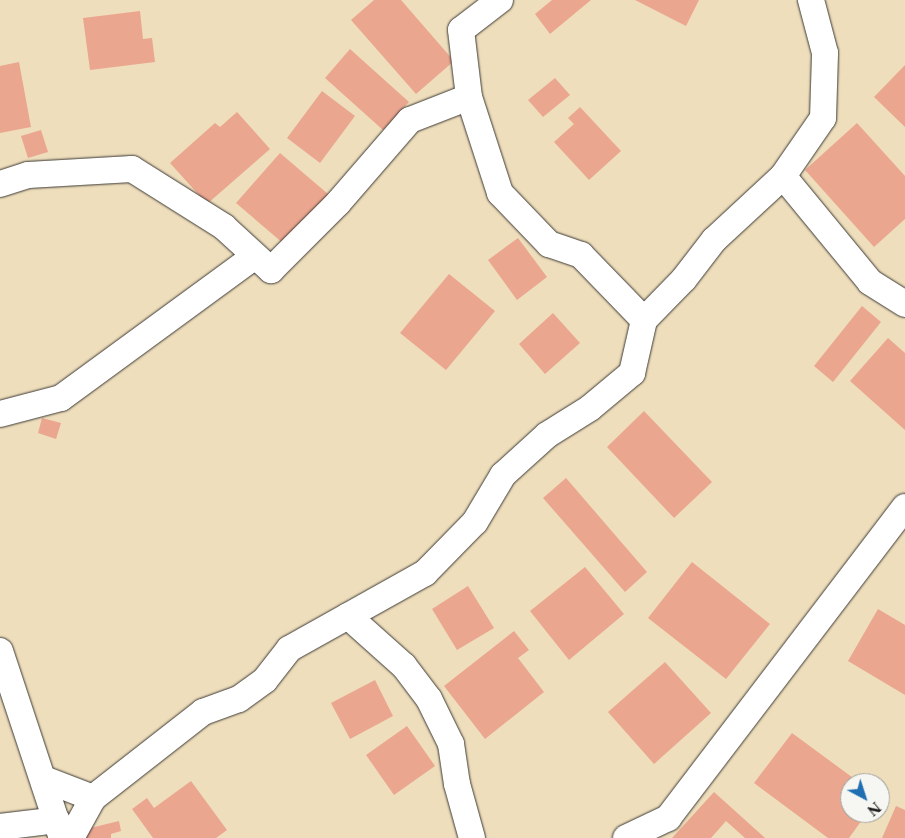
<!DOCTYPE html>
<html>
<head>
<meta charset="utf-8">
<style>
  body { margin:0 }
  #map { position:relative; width:905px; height:838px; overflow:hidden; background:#eedebc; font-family:"Libre Caslon Text",serif }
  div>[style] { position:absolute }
  .building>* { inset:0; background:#eba68f }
  .roads { filter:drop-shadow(0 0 1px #3c3934) drop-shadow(0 0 1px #3c3934) }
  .street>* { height:26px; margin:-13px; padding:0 13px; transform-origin:13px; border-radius:13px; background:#fff }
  span { translate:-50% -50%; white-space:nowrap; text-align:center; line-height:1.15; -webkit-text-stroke:4px #f6f6f2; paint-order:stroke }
  .north { position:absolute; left:840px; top:773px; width:50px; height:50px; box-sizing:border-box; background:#f6f6f2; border:1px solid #9f9f9c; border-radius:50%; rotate:140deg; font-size:14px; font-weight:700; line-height:20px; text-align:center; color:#1c1c1c }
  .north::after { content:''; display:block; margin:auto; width:18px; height:22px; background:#1f6fb2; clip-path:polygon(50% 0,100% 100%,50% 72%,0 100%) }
</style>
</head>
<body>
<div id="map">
  <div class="building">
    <div style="clip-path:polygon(374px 0,401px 0,454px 61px,416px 94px,351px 20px)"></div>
    <div style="clip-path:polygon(552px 0,591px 0,550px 34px,535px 14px)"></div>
    <div style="clip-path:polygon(635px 0,699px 0,686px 26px)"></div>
    <div style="clip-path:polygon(140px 11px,143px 39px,152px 38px,155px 62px,90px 70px,83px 18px)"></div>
    <div style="clip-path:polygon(350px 49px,409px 102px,383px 130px,325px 78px)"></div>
    <div style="clip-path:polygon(19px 62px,31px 127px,0 133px,0 66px)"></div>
    <div style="clip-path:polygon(905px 65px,905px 127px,874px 97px)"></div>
    <div style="clip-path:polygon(555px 78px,570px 95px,543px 117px,528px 100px)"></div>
    <div style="clip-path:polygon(322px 91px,355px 116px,320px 163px,287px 138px)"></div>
    <div style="clip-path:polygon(580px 107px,621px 151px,589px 180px,554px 142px,574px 124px,568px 118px)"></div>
    <div style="clip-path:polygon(237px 112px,270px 149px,207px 204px,170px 163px,215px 123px,220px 127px)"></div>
    <div style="clip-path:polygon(857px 123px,905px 176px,905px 219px,874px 247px,805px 170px)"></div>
    <div style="clip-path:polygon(41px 130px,48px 152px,28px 158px,21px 136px)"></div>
    <div style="clip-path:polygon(280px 153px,328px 194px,284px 244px,236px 203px)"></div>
    <div style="clip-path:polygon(518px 238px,547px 277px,517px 300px,488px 260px)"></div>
    <div style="clip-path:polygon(449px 274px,495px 311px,446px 370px,400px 333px)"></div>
    <div style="clip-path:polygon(862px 306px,881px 322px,833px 382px,814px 366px)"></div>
    <div style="clip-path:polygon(553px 313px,580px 343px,545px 374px,519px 344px)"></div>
    <div style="clip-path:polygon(888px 338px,905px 353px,905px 430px,850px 381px)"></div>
    <div style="clip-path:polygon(644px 411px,712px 482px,674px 518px,607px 447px)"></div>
    <div style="clip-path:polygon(42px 418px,61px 423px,56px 439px,38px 433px)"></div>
    <div style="clip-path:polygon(566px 478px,647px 572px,625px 592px,543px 498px)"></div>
    <div style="clip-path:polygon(692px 562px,770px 624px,726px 679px,648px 618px)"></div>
    <div style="clip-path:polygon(585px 567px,624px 614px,569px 660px,530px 611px)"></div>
    <div style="clip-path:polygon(468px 586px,494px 628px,457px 650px,432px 609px)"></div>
    <div style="clip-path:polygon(878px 609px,905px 625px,905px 695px,848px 661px)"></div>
    <div style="clip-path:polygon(514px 631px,529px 650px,518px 658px,544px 692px,485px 739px,444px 686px)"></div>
    <div style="clip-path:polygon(665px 662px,711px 713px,654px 764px,608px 712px)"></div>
    <div style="clip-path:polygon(375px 680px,393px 716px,350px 739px,331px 703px)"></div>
    <div style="clip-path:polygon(407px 726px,435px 766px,394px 795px,366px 755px)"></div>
    <div style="clip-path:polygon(792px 733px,860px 783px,850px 783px,850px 813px,867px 813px,849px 838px,828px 838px,754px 783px)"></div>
    <div style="clip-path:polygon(191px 781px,227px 830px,216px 838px,153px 838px,132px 809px,147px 798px,154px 808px)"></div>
    <div style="clip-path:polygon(714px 792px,765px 838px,745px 838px,726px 821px,711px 838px,672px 838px)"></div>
    <div style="clip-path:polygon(896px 806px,905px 810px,905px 838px,882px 838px)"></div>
    <div style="clip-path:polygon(119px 821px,121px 831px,111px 834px,111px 838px,79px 838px,78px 831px)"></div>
  </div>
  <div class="roads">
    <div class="street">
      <div style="left:500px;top:0;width:49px;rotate:142.4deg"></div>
      <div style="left:461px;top:30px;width:67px;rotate:83.2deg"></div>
      <div style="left:469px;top:97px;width:101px;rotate:72.1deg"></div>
      <div style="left:500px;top:193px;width:71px;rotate:46.1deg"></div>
      <div style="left:549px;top:244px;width:34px;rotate:19deg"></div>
      <div style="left:581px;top:255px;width:91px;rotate:45.9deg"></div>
      <div style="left:783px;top:176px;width:137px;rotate:50.6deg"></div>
      <div style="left:870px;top:282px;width:41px;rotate:32.2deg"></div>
      <div style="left:0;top:184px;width:29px;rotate:-18deg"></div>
      <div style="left:28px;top:175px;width:104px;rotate:-3.3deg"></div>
      <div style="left:132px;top:169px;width:109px;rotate:32.2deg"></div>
      <div style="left:224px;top:227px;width:64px;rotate:42.5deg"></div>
      <div style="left:271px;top:270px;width:95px;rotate:-45deg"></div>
      <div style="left:338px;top:203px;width:110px;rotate:-49.1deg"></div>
      <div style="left:410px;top:120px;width:63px;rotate:-21.3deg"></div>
      <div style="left:0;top:414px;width:63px;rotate:-14.7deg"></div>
      <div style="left:61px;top:398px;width:240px;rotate:-36.2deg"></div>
      <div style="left:348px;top:616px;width:75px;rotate:41.8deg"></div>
      <div style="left:404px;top:666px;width:41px;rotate:52.9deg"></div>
      <div style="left:429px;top:699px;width:50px;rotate:63.9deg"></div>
      <div style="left:451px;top:744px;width:40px;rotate:81.5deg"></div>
      <div style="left:457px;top:784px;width:56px;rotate:74.5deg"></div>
      <div style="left:0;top:651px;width:197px;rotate:71.7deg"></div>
      <div style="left:44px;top:779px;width:53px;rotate:21.2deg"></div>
      <div style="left:0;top:827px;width:57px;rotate:-7deg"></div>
      <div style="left:71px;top:838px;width:46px;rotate:-61.2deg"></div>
      <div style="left:93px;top:798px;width:140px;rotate:-38deg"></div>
      <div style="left:203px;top:712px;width:38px;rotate:-20deg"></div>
      <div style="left:239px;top:699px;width:32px;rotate:-36deg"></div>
      <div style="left:265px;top:680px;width:39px;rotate:-52deg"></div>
      <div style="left:289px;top:649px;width:156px;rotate:-29.2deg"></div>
      <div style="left:425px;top:573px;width:71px;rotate:-45.6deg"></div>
      <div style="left:475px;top:522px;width:55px;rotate:-59.2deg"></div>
      <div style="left:503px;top:475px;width:59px;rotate:-42.3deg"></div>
      <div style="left:547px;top:435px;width:51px;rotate:-32.1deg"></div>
      <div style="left:590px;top:408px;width:55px;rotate:-39.8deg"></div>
      <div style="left:632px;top:373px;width:54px;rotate:-77.2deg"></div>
      <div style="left:644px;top:320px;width:57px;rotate:-45.7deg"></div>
      <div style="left:684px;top:279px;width:49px;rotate:-52.4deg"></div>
      <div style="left:714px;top:240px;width:94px;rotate:-42.8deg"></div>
      <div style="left:783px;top:176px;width:70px;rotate:-55.4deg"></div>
      <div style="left:823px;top:118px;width:65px;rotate:-88.2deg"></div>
      <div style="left:825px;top:53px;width:55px;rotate:-104.8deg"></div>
      <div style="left:626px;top:838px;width:47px;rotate:-25.5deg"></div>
      <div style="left:668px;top:818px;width:391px;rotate:-52.7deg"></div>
    </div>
  </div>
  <div class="north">N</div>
</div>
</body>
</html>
